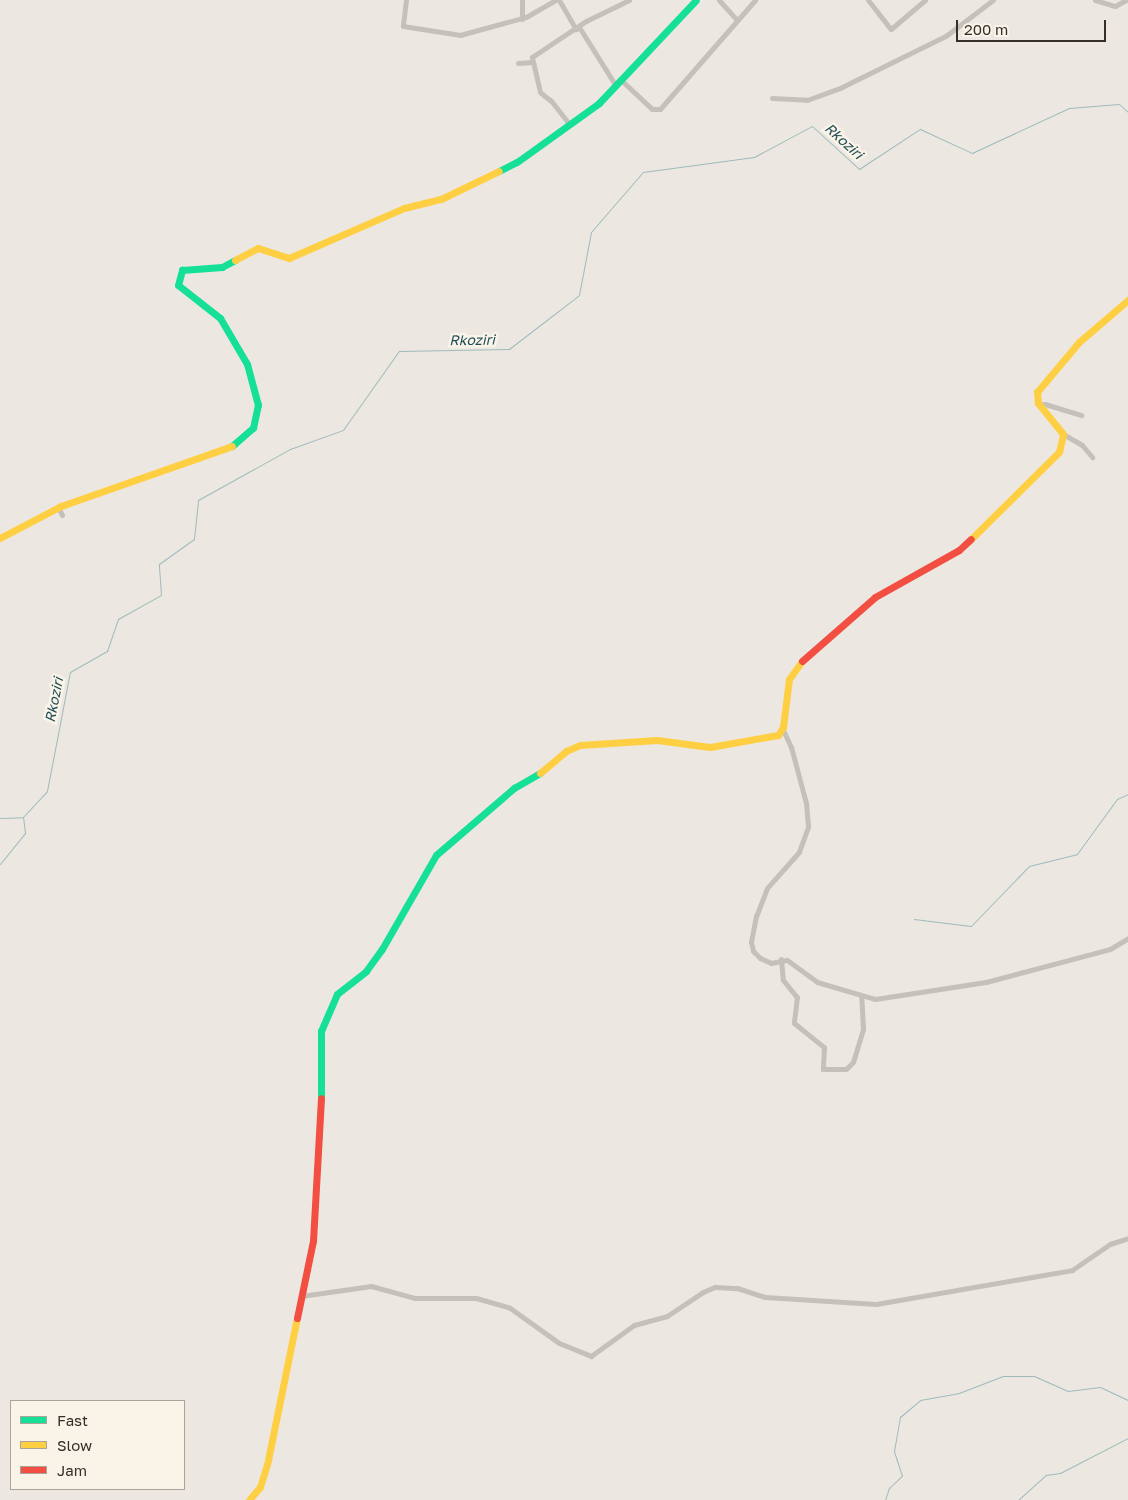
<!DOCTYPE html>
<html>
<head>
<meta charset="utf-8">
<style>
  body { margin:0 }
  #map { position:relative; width:1128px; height:1500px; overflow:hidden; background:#ece8e1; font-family:"Golos Text",sans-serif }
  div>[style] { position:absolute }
  .stream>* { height:1px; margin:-0.5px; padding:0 0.5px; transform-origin:0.5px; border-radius:0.5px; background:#9ebabd }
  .street>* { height:5px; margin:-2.5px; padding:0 2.5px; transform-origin:2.5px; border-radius:2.5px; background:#c5c0ba }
  .fast>* { height:7px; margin:-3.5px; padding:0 3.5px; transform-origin:3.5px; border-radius:3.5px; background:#16e098 }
  .slow>* { height:7px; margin:-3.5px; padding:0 3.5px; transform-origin:3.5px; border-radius:3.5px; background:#ffcf43 }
  .jam>* { height:7px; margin:-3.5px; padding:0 3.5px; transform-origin:3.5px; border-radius:3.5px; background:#f24e42 }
  span { translate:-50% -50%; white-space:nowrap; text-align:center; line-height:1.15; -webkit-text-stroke:5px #f9f3e8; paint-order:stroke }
  .water-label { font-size:14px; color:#1f4e56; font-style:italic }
  .legend { position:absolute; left:10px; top:1400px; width:175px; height:90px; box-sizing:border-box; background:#f9f3e8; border:1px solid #aba49b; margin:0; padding:6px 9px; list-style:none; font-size:15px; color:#362e28 }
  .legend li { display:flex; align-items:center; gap:10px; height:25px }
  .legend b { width:25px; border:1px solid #aba49b }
  .scale { position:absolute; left:956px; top:20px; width:150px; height:22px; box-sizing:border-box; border:2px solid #362e28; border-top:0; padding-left:6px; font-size:15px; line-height:18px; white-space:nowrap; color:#362e28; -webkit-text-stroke:4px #f9f3e8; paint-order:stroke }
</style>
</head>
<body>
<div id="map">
  <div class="stream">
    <div style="left:0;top:818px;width:23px;rotate:-2deg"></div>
    <div style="left:23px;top:817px;width:35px;rotate:-47deg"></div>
    <div style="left:47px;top:791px;width:121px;rotate:-79.1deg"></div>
    <div style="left:70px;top:672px;width:43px;rotate:-29.6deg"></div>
    <div style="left:107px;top:651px;width:34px;rotate:-71deg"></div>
    <div style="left:118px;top:619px;width:49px;rotate:-29.2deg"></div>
    <div style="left:161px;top:595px;width:31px;rotate:-94deg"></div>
    <div style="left:159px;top:564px;width:43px;rotate:-35.5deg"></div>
    <div style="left:194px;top:539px;width:39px;rotate:-84deg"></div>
    <div style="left:198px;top:500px;width:105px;rotate:-29deg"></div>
    <div style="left:290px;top:449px;width:56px;rotate:-19.7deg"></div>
    <div style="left:343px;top:430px;width:97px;rotate:-54.7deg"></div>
    <div style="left:399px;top:351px;width:110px;rotate:-1deg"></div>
    <div style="left:509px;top:349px;width:88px;rotate:-37.6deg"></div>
    <div style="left:579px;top:295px;width:64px;rotate:-79.2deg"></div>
    <div style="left:591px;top:232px;width:79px;rotate:-49.1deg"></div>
    <div style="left:643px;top:172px;width:112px;rotate:-7.7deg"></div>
    <div style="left:754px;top:157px;width:66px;rotate:-28.1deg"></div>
    <div style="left:812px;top:126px;width:64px;rotate:42.5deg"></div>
    <div style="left:859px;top:169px;width:73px;rotate:-33.3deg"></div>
    <div style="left:920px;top:129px;width:57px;rotate:24.8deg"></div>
    <div style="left:972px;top:153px;width:107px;rotate:-24.9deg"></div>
    <div style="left:1069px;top:108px;width:50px;rotate:-4.6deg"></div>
    <div style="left:1119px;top:104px;width:12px;rotate:42deg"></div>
    <div style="left:0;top:864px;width:40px;rotate:-51deg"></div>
    <div style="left:25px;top:833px;width:16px;rotate:-97deg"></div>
    <div style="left:914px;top:919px;width:57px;rotate:7deg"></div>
    <div style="left:971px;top:926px;width:83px;rotate:-46deg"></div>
    <div style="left:1029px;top:866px;width:49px;rotate:-14deg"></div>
    <div style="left:1077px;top:854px;width:68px;rotate:-54deg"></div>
    <div style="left:1117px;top:799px;width:12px;rotate:-24deg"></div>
    <div style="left:885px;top:1500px;width:13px;rotate:-72deg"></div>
    <div style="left:889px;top:1488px;width:18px;rotate:-43deg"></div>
    <div style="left:902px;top:1476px;width:26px;rotate:-108deg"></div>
    <div style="left:894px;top:1451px;width:35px;rotate:-80deg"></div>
    <div style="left:900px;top:1417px;width:26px;rotate:-40deg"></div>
    <div style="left:920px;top:1400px;width:40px;rotate:-10deg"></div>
    <div style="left:959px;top:1393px;width:47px;rotate:-21.1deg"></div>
    <div style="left:1003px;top:1376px;width:31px"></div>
    <div style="left:1034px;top:1376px;width:37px;rotate:24deg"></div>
    <div style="left:1068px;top:1391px;width:32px;rotate:-7deg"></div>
    <div style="left:1100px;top:1387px;width:31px;rotate:25deg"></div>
    <div style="left:1018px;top:1500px;width:38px;rotate:-42deg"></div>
    <div style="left:1046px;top:1475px;width:14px;rotate:-8deg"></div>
    <div style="left:1060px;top:1473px;width:76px;rotate:-27.2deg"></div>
  </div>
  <div class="street">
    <div style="left:406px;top:0;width:26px;rotate:97deg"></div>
    <div style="left:403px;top:26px;width:58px;rotate:9deg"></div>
    <div style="left:460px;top:35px;width:68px;rotate:-15.3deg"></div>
    <div style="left:526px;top:17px;width:34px;rotate:-30deg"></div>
    <div style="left:559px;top:0;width:34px;rotate:60deg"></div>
    <div style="left:719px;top:0;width:27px;rotate:48deg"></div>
    <div style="left:868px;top:0;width:37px;rotate:52deg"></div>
    <div style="left:891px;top:29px;width:45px;rotate:-40.5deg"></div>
    <div style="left:1095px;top:0;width:21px;rotate:17deg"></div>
    <div style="left:1115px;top:6px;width:13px;rotate:-29deg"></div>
    <div style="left:522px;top:19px;width:19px;rotate:-90deg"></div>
    <div style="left:579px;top:27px;width:70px;rotate:57.9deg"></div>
    <div style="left:518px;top:63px;width:14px;rotate:-4deg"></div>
    <div style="left:621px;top:80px;width:42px;rotate:43.1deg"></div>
    <div style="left:652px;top:109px;width:8px"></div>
    <div style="left:660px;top:109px;width:145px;rotate:-48.9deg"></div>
    <div style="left:772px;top:98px;width:35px;rotate:3deg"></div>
    <div style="left:807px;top:100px;width:37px;rotate:-20deg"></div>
    <div style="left:842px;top:87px;width:117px;rotate:-26.3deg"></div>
    <div style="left:947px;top:35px;width:58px;rotate:-37.3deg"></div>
    <div style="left:570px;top:125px;width:31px;rotate:-128deg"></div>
    <div style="left:551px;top:101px;width:14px;rotate:-141deg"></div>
    <div style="left:540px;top:92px;width:36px;rotate:-103deg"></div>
    <div style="left:532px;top:57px;width:65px;rotate:-33.7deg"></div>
    <div style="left:586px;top:21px;width:48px;rotate:-26deg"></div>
    <div style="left:1039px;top:405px;width:6px;rotate:-9deg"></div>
    <div style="left:1045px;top:404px;width:38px;rotate:17deg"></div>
    <div style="left:1063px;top:434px;width:22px;rotate:30deg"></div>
    <div style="left:1082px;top:445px;width:16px;rotate:50deg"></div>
    <div style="left:58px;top:507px;width:9px;rotate:63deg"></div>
    <div style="left:783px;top:730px;width:19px;rotate:65deg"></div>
    <div style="left:791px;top:747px;width:58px;rotate:75deg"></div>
    <div style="left:806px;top:803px;width:24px;rotate:85deg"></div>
    <div style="left:808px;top:827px;width:27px;rotate:110deg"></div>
    <div style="left:799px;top:852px;width:48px;rotate:131.6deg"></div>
    <div style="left:767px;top:888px;width:30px;rotate:111deg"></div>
    <div style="left:756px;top:916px;width:26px;rotate:101deg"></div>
    <div style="left:751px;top:942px;width:9px;rotate:77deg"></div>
    <div style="left:753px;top:951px;width:10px;rotate:45deg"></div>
    <div style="left:760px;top:958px;width:12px;rotate:24deg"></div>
    <div style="left:771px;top:963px;width:16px;rotate:-11deg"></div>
    <div style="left:787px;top:960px;width:37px;rotate:36deg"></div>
    <div style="left:817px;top:982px;width:60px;rotate:16.3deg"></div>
    <div style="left:875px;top:999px;width:112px;rotate:-8.7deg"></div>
    <div style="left:986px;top:982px;width:128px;rotate:-14.9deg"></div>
    <div style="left:1110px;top:949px;width:21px;rotate:-31deg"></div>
    <div style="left:781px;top:959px;width:21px;rotate:85deg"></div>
    <div style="left:783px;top:980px;width:22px;rotate:51deg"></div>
    <div style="left:797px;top:997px;width:26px;rotate:97deg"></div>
    <div style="left:794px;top:1023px;width:38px;rotate:39deg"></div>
    <div style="left:824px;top:1047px;width:22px;rotate:93deg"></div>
    <div style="left:823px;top:1069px;width:23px"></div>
    <div style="left:846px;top:1069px;width:10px;rotate:-45deg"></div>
    <div style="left:853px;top:1062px;width:34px;rotate:-73deg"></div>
    <div style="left:863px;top:1029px;width:33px;rotate:-93deg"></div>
    <div style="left:301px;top:1296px;width:71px;rotate:-8.1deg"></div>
    <div style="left:371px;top:1286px;width:46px;rotate:15.3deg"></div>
    <div style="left:415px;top:1298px;width:61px"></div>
    <div style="left:476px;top:1298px;width:35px;rotate:16deg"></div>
    <div style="left:510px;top:1308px;width:60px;rotate:35.5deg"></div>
    <div style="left:559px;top:1343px;width:35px;rotate:22deg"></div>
    <div style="left:591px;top:1356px;width:53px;rotate:-35.8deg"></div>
    <div style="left:634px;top:1325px;width:34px;rotate:-15deg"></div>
    <div style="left:667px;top:1316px;width:43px;rotate:-33.7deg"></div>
    <div style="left:703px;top:1292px;width:13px;rotate:-23deg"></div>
    <div style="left:715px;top:1287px;width:22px;rotate:3deg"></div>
    <div style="left:737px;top:1288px;width:29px;rotate:18deg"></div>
    <div style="left:765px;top:1297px;width:111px;rotate:3.6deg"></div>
    <div style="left:876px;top:1304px;width:199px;rotate:-9.8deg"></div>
    <div style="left:1072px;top:1270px;width:46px;rotate:-34.4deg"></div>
    <div style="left:1110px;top:1244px;width:19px;rotate:-18deg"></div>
  </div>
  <div class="fast">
    <div style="left:499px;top:171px;width:20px;rotate:-27deg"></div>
    <div style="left:517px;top:162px;width:101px;rotate:-35.7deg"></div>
    <div style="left:599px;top:103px;width:141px;rotate:-46.7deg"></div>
    <div style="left:232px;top:446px;width:28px;rotate:-41deg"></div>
    <div style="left:253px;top:428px;width:24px;rotate:-78deg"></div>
    <div style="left:258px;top:405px;width:42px;rotate:-105deg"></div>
    <div style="left:247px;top:364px;width:53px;rotate:-120.4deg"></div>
    <div style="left:220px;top:318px;width:53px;rotate:-141.8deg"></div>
    <div style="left:178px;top:285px;width:16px;rotate:-75deg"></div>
    <div style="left:182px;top:270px;width:40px;rotate:-4.3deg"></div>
    <div style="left:222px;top:267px;width:15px;rotate:-28deg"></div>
    <div style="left:321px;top:1098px;width:67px;rotate:-90deg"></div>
    <div style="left:321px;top:1031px;width:40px;rotate:-66.6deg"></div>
    <div style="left:337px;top:994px;width:37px;rotate:-38deg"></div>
    <div style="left:366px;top:971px;width:27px;rotate:-54deg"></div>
    <div style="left:382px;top:949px;width:108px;rotate:-60.1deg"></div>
    <div style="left:436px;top:855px;width:103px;rotate:-40.7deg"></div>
    <div style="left:514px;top:788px;width:30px;rotate:-30deg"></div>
  </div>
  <div class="slow">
    <div style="left:235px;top:260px;width:26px;rotate:-28deg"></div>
    <div style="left:258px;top:248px;width:33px;rotate:18deg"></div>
    <div style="left:289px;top:258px;width:125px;rotate:-23.5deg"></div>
    <div style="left:404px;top:208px;width:38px;rotate:-14deg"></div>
    <div style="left:441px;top:199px;width:64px;rotate:-25.8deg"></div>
    <div style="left:0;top:538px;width:69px;rotate:-27.7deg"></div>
    <div style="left:61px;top:506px;width:181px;rotate:-19.3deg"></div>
    <div style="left:971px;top:539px;width:124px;rotate:-44.7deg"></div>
    <div style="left:1059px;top:452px;width:18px;rotate:-77deg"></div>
    <div style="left:1063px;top:434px;width:40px;rotate:-129deg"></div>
    <div style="left:1038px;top:403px;width:11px;rotate:-95deg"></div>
    <div style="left:1037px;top:392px;width:65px;rotate:-50deg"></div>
    <div style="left:1079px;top:342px;width:65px;rotate:-40.6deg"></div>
    <div style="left:540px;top:773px;width:34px;rotate:-40deg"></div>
    <div style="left:566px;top:751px;width:15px;rotate:-23deg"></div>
    <div style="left:580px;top:745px;width:77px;rotate:-3.7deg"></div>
    <div style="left:657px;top:740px;width:53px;rotate:7.5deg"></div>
    <div style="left:710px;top:747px;width:69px;rotate:-10deg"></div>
    <div style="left:778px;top:735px;width:9px;rotate:-58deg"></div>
    <div style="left:783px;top:727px;width:48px;rotate:-82.9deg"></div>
    <div style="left:789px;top:679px;width:22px;rotate:-54deg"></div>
    <div style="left:249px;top:1500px;width:17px;rotate:-50deg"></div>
    <div style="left:260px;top:1487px;width:28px;rotate:-73deg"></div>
    <div style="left:268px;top:1460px;width:145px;rotate:-78.5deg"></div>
  </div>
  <div class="jam">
    <div style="left:802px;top:661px;width:97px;rotate:-41.2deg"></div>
    <div style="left:875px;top:597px;width:96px;rotate:-29.2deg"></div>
    <div style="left:959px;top:550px;width:16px;rotate:-43deg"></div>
    <div style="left:297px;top:1318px;width:79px;rotate:-78.3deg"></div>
    <div style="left:313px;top:1241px;width:143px;rotate:-86.8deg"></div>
  </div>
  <div class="water-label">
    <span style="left:844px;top:141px;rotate:42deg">Rkoziri</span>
    <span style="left:472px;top:340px;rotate:-1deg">Rkoziri</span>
    <span style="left:54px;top:700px;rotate:-79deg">Rkoziri</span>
  </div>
  <ul class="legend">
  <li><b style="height:6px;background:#16e098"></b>Fast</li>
  <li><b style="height:6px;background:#ffcf43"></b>Slow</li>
  <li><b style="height:6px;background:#f24e42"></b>Jam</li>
  </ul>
  <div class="scale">200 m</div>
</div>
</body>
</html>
